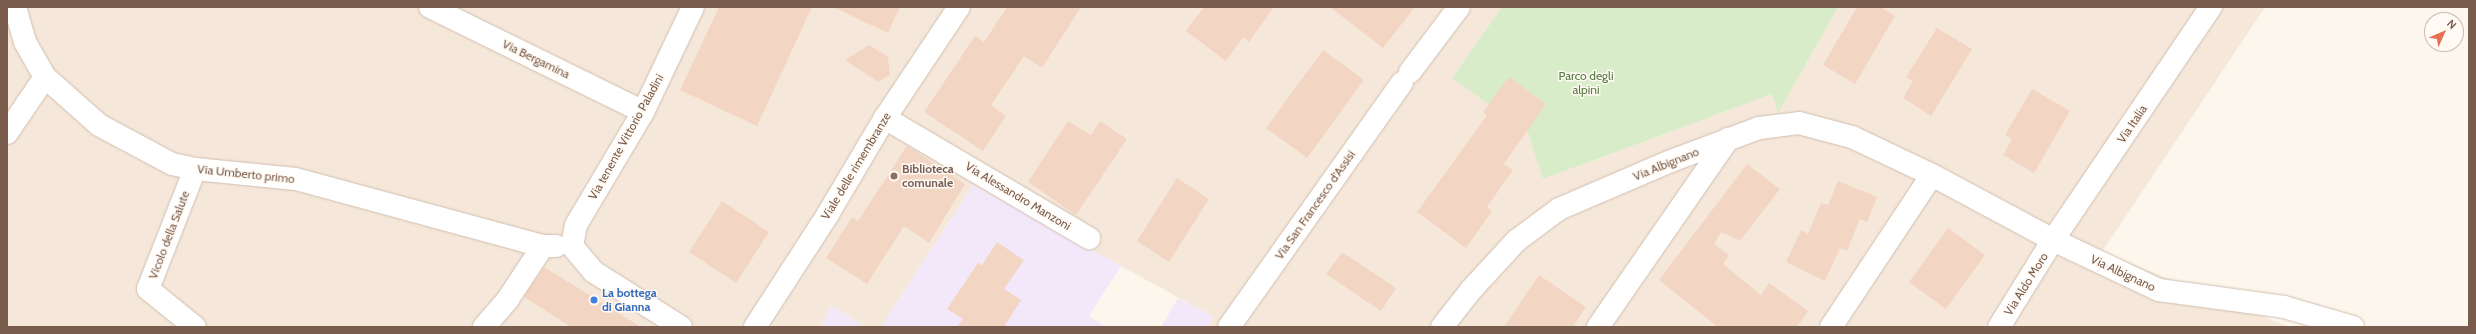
<!DOCTYPE html>
<html>
<head>
<meta charset="utf-8">
<style>
  body { margin:0 }
  #map { position:relative; width:2476px; height:334px; overflow:hidden; background:#fdf6ec; font-family:Cabin,sans-serif }
  div>[style] { position:absolute }
  .residential>* { inset:0; background:#f5e8da }
  .education>* { inset:0; background:#f3e8fa }
  .green>* { inset:0; background:#d8ecc9 }
  .building>* { inset:0; background:#f3d5c3 }
  .roads { filter:drop-shadow(0 0 1px #d1beb0) drop-shadow(0 0 1px #d1beb0) }
  .minor>* { height:22px; margin:-11px; padding:0 11px; transform-origin:11px; border-radius:11px; background:#fff }
  .dots>* { width:11px; height:11px; translate:-50% -50%; box-sizing:border-box; border:2px solid #fffaf3; border-radius:50% }
  span { translate:-50% -50%; white-space:nowrap; text-align:center; line-height:1.15; -webkit-text-stroke:3px #fffaf3; paint-order:stroke }
  .street-label { font-size:12px; color:#7a5c4d }
  .park-label { font-size:12px; color:#537a41 }
  .education-label { font-size:12px; color:#785e54; font-weight:700 }
  .left { translate:0 -50%; text-align:left }
  .shop-label { font-size:12px; color:#366cbe; font-weight:700 }
  .frame { position:absolute; inset:0; border:8px solid #7a5c4d; pointer-events:none }
  .north { position:absolute; left:2424px; top:12px; width:40px; height:40px; box-sizing:border-box; background:#fffaf3; border:1px solid #cabbb1; border-radius:50%; rotate:45deg; font-size:11px; font-weight:700; line-height:16px; text-align:center; color:#7a5c4d }
  .north::after { content:''; display:block; margin:auto; width:14px; height:18px; background:#e76f51; clip-path:polygon(50% 0,100% 100%,50% 72%,0 100%) }
</style>
</head>
<body>
<div id="map">
  <div class="residential">
    <div style="clip-path:polygon(7px 7px,1502px 7px,1452px 78px,1528px 133px,1543px 179px,1772px 94px,1778px 112px,1838px 7px,2265px 7px,2102px 252px,2289px 327px,1207px 327px,1214px 317px,973px 185px,881px 327px,866px 327px,831px 306px,821px 327px,7px 327px)"></div>
  </div>
  <div class="education">
    <div style="clip-path:polygon(973px 185px,1121px 266px,1089px 316px,1106px 327px,881px 327px)"></div>
    <div style="clip-path:polygon(1178px 298px,1214px 317px,1207px 327px,1161px 327px)"></div>
    <div style="clip-path:polygon(831px 306px,866px 327px,821px 327px)"></div>
  </div>
  <div class="green">
    <div style="clip-path:polygon(1502px 7px,1838px 7px,1778px 113px,1772px 94px,1543px 179px,1528px 133px,1452px 78px)"></div>
  </div>
  <div class="building">
    <div style="clip-path:polygon(719px 7px,812px 7px,757px 126px,680px 90px)"></div>
    <div style="clip-path:polygon(833px 7px,900px 7px,888px 33px)"></div>
    <div style="clip-path:polygon(1007px 7px,1081px 7px,1042px 68px,1024px 56px,991px 105px,1006px 116px,983px 151px,924px 112px,975px 36px,984px 42px)"></div>
    <div style="clip-path:polygon(1204px 7px,1274px 7px,1249px 42px,1243px 37px,1226px 61px,1186px 31px)"></div>
    <div style="clip-path:polygon(1330px 7px,1415px 7px,1383px 48px)"></div>
    <div style="clip-path:polygon(1857px 7px,1880px 7px,1895px 16px,1855px 84px,1823px 65px)"></div>
    <div style="clip-path:polygon(1937px 28px,1972px 49px,1931px 116px,1903px 98px,1913px 81px,1906px 77px)"></div>
    <div style="clip-path:polygon(869px 45px,888px 57px,890px 75px,878px 82px,845px 60px)"></div>
    <div style="clip-path:polygon(1323px 50px,1364px 80px,1307px 158px,1266px 128px)"></div>
    <div style="clip-path:polygon(1509px 77px,1546px 104px,1504px 164px,1513px 170px,1487px 207px,1492px 211px,1466px 248px,1417px 212px,1487px 115px,1483px 112px)"></div>
    <div style="clip-path:polygon(2032px 89px,2070px 111px,2034px 173px,2003px 155px,2012px 139px,2005px 135px)"></div>
    <div style="clip-path:polygon(1068px 121px,1091px 135px,1100px 121px,1127px 139px,1076px 215px,1028px 182px)"></div>
    <div style="clip-path:polygon(907px 146px,965px 184px,929px 243px,904px 226px,867px 284px,826px 258px,852px 217px,858px 221px)"></div>
    <div style="clip-path:polygon(1747px 164px,1780px 189px,1740px 241px,1721px 232px,1714px 244px,1729px 255px,1723px 264px,1761px 295px,1769px 283px,1808px 311px,1797px 327px,1718px 327px,1659px 280px)"></div>
    <div style="clip-path:polygon(1177px 178px,1209px 199px,1169px 262px,1137px 241px)"></div>
    <div style="clip-path:polygon(1838px 181px,1877px 197px,1867px 222px,1860px 219px,1847px 251px,1840px 248px,1825px 281px,1786px 262px,1801px 230px,1808px 234px,1821px 203px,1828px 205px)"></div>
    <div style="clip-path:polygon(722px 201px,769px 232px,736px 283px,689px 252px)"></div>
    <div style="clip-path:polygon(1948px 228px,1985px 255px,1946px 309px,1909px 282px)"></div>
    <div style="clip-path:polygon(997px 242px,1024px 260px,1004px 289px,1021px 300px,1004px 327px,957px 327px,963px 319px,947px 309px,978px 263px,982px 265px)"></div>
    <div style="clip-path:polygon(1342px 252px,1396px 288px,1381px 311px,1326px 274px)"></div>
    <div style="clip-path:polygon(544px 267px,641px 327px,571px 327px,524px 297px)"></div>
    <div style="clip-path:polygon(1539px 275px,1586px 307px,1573px 327px,1504px 327px)"></div>
  </div>
  <div class="roads">
    <div class="minor">
      <div style="left:15px;top:7px;width:36px;rotate:74deg"></div>
      <div style="left:25px;top:42px;width:40px;rotate:60.3deg"></div>
      <div style="left:45px;top:77px;width:72px;rotate:41.6deg"></div>
      <div style="left:99px;top:125px;width:83px;rotate:28.1deg"></div>
      <div style="left:172px;top:164px;width:24px;rotate:12deg"></div>
      <div style="left:195px;top:169px;width:101px;rotate:5.7deg"></div>
      <div style="left:296px;top:179px;width:256px;rotate:15.2deg"></div>
      <div style="left:430px;top:7px;width:237px;rotate:26.2deg"></div>
      <div style="left:1410px;top:72px;width:81px;rotate:-53deg"></div>
      <div style="left:885px;top:118px;width:237px;rotate:30.5deg"></div>
      <div style="left:7px;top:133px;width:68px;rotate:-55.8deg"></div>
      <div style="left:195px;top:169px;width:129px;rotate:111.4deg"></div>
      <div style="left:148px;top:289px;width:60px;rotate:39deg"></div>
      <div style="left:572px;top:246px;width:21px;rotate:-79deg"></div>
      <div style="left:576px;top:225px;width:131px;rotate:-59.3deg"></div>
      <div style="left:643px;top:112px;width:116px;rotate:-64.5deg"></div>
      <div style="left:572px;top:246px;width:34px;rotate:50deg"></div>
      <div style="left:594px;top:272px;width:103px;rotate:32.3deg"></div>
      <div style="left:484px;top:327px;width:37px;rotate:-49deg"></div>
      <div style="left:508px;top:299px;width:64px;rotate:-56.6deg"></div>
      <div style="left:543px;top:246px;width:13px"></div>
      <div style="left:755px;top:327px;width:135px;rotate:-57.1deg"></div>
      <div style="left:828px;top:214px;width:112px;rotate:-59.3deg"></div>
      <div style="left:885px;top:118px;width:133px;rotate:-56.3deg"></div>
      <div style="left:1229px;top:327px;width:299px;rotate:-54.7deg"></div>
      <div style="left:1442px;top:327px;width:47px;rotate:-51.9deg"></div>
      <div style="left:1471px;top:290px;width:67px;rotate:-47.4deg"></div>
      <div style="left:1516px;top:241px;width:54px;rotate:-36.7deg"></div>
      <div style="left:1559px;top:209px;width:122px;rotate:-23.2deg"></div>
      <div style="left:1671px;top:161px;width:94px;rotate:-20.6deg"></div>
      <div style="left:1759px;top:128px;width:40px;rotate:-7.1deg"></div>
      <div style="left:1799px;top:123px;width:55px;rotate:14.8deg"></div>
      <div style="left:1852px;top:137px;width:89px;rotate:25.4deg"></div>
      <div style="left:1932px;top:175px;width:137px;rotate:28.2deg"></div>
      <div style="left:2053px;top:240px;width:117px;rotate:25.3deg"></div>
      <div style="left:2159px;top:290px;width:126px;rotate:7.7deg"></div>
      <div style="left:2284px;top:307px;width:72px;rotate:16.2deg"></div>
      <div style="left:1598px;top:327px;width:229px;rotate:-55.3deg"></div>
      <div style="left:1831px;top:327px;width:182px;rotate:-56.4deg"></div>
      <div style="left:1999px;top:327px;width:102px;rotate:-58.2deg"></div>
      <div style="left:2053px;top:240px;width:282px;rotate:-55.9deg"></div>
    </div>
  </div>
  <div class="dots">
    <div style="left:894px;top:176px;background:#8d6e63"></div>
    <div style="left:594px;top:300px;background:#3f7fe0"></div>
  </div>
  <div class="street-label">
    <span style="left:536px;top:59px;rotate:26deg">Via Bergamina</span>
    <span style="left:2132px;top:124px;rotate:-56deg">Via Italia</span>
    <span style="left:626px;top:137px;rotate:-61deg">Via tenente Vittorio Paladini</span>
    <span style="left:1666px;top:164px;rotate:-22deg">Via Albignano</span>
    <span style="left:856px;top:166px;rotate:-59deg">Viale delle rimembranze</span>
    <span style="left:246px;top:174px;rotate:6deg">Via Umberto primo</span>
    <span style="left:1018px;top:196px;rotate:31deg">Via Alessandro Manzoni</span>
    <span style="left:1315px;top:205px;rotate:-55deg">Via San Francesco d'Assisi</span>
    <span style="left:169px;top:235px;rotate:-69deg">Vicolo della Salute</span>
    <span style="left:2123px;top:273px;rotate:25deg">Via Albignano</span>
    <span style="left:2026px;top:284px;rotate:-58deg">Via Aldo Moro</span>
  </div>
  <div class="park-label">
    <span style="left:1586px;top:83px">Parco degli<br>alpini</span>
  </div>
  <div class="education-label">
    <span class="left" style="left:902px;top:176px">Biblioteca<br>comunale</span>
  </div>
  <div class="shop-label">
    <span class="left" style="left:602px;top:300px">La bottega<br>di Gianna</span>
  </div>
  <div class="frame"></div>
  <div class="north">N</div>
</div>
</body>
</html>
